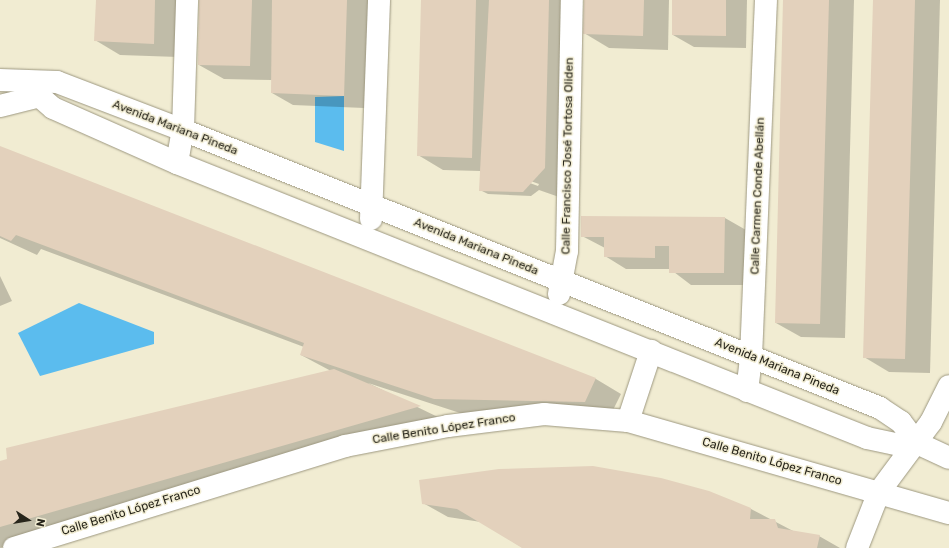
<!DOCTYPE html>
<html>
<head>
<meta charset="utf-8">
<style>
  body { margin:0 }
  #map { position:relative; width:949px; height:548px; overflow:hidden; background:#f1ecd2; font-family:Rubik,sans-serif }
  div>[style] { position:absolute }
  .water>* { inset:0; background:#5bbcee }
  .shadow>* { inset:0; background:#0003 }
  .building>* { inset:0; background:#e3d1bc }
  .roads { filter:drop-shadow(0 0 1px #9d9880) drop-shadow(0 0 1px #9d9880) }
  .minor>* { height:22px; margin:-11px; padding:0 11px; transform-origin:11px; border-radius:11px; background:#fff }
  span { translate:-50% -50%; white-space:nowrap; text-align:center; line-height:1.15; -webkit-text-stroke:3px #f1ecd2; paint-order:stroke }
  .street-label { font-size:12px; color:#28261c }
  .north { position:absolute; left:8px; top:500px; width:40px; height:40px; -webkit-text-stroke:3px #f1ecd2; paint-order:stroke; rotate:102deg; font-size:11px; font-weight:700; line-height:16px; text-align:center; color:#28261c }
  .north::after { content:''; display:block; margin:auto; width:14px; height:18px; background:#28261c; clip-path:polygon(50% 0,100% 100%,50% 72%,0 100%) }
</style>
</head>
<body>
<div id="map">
  <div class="water">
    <div style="clip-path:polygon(344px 96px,344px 151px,315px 142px,315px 97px)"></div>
    <div style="clip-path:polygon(79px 303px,154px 332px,154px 344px,40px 376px,18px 333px)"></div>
  </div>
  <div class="shadow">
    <div style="clip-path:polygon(105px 0,180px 0,178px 57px,120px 55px,95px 40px)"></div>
    <div style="clip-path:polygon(200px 0,369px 0,364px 108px,293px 105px,272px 93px,272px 80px,224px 79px,199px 65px)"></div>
    <div style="clip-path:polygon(evenodd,422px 0,574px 0,559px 197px,539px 190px,531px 196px,488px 194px,480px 190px,480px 171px,443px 170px,418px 155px,422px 0,505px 172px,539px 184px,538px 186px,505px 174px,505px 172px)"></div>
    <div style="clip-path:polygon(585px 0,669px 0,668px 50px,609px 48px,584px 33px)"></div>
    <div style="clip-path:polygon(673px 0,747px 0,746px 48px,694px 47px,673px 35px)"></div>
    <div style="clip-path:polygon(784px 0,854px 0,845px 338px,801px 337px,776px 323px)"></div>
    <div style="clip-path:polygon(874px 0,940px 0,930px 373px,889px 372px,864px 357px)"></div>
    <div style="clip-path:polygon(0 147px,596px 379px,621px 394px,610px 416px,460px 413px,368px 383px,444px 420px,0 548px,0 462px,331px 371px,301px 355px,304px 347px,41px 249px,37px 255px,0 238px)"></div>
    <div style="clip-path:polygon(725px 218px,746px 230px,745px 285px,691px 285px,670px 269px,626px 269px,605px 256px,605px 248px,582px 236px)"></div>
    <div style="clip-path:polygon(0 276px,12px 301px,0 306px)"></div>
    <div style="clip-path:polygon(661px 479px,751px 509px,795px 532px,819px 536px,840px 548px,523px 548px,481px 522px,448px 517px,423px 503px)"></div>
  </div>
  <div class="building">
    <div style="clip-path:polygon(96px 0,155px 0,154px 44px,94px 41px)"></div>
    <div style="clip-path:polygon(199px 0,252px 0,250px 66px,198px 65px)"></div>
    <div style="clip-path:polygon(272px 0,347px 0,344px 96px,271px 93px)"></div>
    <div style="clip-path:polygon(421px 0,476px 0,472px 158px,417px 156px)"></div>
    <div style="clip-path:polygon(489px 0,549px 0,545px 168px,523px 192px,479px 191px)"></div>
    <div style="clip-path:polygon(584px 0,644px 0,643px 36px,583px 34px)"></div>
    <div style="clip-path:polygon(672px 0,726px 0,726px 36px,672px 35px)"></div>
    <div style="clip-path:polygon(783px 0,829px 0,820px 324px,775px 323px)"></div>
    <div style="clip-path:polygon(873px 0,915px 0,905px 359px,863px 358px)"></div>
    <div style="clip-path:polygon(0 146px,596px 378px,585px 402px,434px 399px,300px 355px,304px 343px,16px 235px,11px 241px,0 236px)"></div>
    <div style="clip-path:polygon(581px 216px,725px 217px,724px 273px,669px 273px,669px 246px,655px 246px,655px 258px,604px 257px,604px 237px,581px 237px)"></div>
    <div style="clip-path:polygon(334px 369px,421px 406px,0 527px,0 461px,7px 459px,6px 448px)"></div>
    <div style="clip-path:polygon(593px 466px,661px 478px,709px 491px,751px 508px,750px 519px,775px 519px,778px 528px,820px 535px,817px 548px,522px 548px,457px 509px,422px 504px,419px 480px,499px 469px)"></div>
  </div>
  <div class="roads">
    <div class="minor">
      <div style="left:0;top:80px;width:57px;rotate:2deg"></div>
      <div style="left:57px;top:82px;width:135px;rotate:20.9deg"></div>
      <div style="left:183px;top:130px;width:750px;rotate:21.74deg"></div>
      <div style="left:880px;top:408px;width:25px;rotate:34deg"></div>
      <div style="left:901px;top:422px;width:26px;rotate:53deg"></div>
      <div style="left:22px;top:81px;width:41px;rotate:41.1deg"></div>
      <div style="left:53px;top:108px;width:136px;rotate:23.9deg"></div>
      <div style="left:177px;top:163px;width:743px;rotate:21.73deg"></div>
      <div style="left:867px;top:438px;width:30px;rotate:12deg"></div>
      <div style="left:896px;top:444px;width:21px;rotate:-3deg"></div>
      <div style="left:917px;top:443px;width:35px;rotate:25deg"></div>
      <div style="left:0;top:106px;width:38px;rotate:-14deg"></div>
      <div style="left:177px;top:163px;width:34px;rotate:-80deg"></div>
      <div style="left:183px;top:130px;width:130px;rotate:-88.2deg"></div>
      <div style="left:371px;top:219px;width:219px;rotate:-87.9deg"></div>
      <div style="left:559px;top:294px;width:44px;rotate:-79.5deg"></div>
      <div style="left:567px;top:251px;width:251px;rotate:-88.9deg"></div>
      <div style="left:747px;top:391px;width:34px;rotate:-83deg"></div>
      <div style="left:751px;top:357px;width:357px;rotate:-87.6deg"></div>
      <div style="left:628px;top:421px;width:74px;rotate:-71.8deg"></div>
      <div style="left:14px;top:548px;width:346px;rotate:-17.1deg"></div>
      <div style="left:345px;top:446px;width:105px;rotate:-11deg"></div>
      <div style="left:448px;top:426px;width:97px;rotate:-7.1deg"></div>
      <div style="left:544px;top:414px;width:84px;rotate:4.8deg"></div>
      <div style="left:628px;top:421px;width:334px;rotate:16deg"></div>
      <div style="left:857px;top:548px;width:60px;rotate:-68.6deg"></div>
      <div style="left:879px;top:492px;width:87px;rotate:-53.4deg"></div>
      <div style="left:931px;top:422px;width:40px;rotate:-63.4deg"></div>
    </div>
  </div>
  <div class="street-label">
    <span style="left:175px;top:128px;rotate:21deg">Avenida Mariana Pineda</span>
    <span style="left:568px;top:156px;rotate:-89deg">Calle Francisco José Tortosa Oliden</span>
    <span style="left:758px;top:196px;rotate:-88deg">Calle Carmen Conde Abellán</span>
    <span style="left:476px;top:247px;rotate:22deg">Avenida Mariana Pineda</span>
    <span style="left:777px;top:367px;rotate:22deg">Avenida Mariana Pineda</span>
    <span style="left:444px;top:429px;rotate:-9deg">Calle Benito López Franco</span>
    <span style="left:772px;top:462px;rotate:16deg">Calle Benito López Franco</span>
    <span style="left:131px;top:511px;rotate:-17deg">Calle Benito López Franco</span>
  </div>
  <div class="north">N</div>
</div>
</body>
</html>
